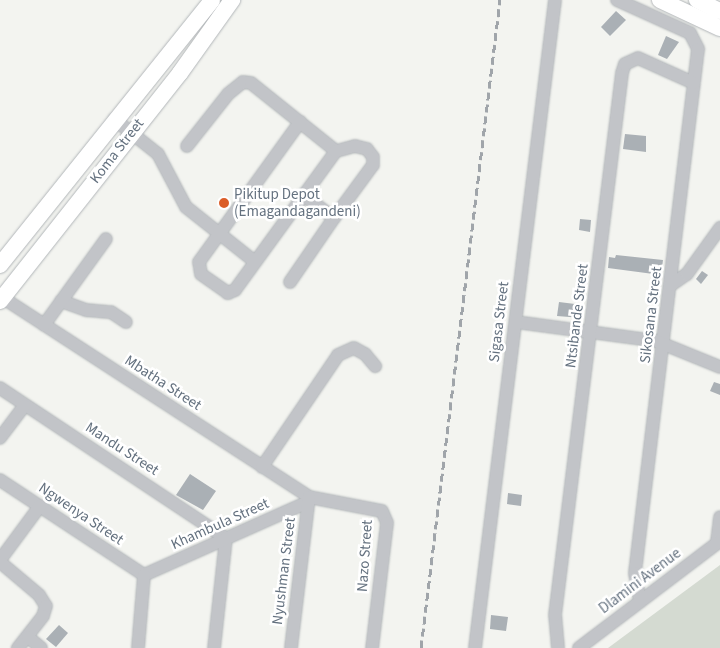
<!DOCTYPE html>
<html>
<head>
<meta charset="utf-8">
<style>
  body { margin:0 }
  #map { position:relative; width:720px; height:648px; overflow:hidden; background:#f3f4f0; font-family:"Source Sans 3",sans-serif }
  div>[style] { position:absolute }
  .green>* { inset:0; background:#d4dad1 }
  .building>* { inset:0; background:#aab0b5 }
  .roads { filter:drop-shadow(0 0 1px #b2b6b9) drop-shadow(0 0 1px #b2b6b9) }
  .minor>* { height:12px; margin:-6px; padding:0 6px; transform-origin:6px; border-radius:6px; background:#c2c4c8 }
  .major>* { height:16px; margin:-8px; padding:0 8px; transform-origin:8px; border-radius:8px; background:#fff }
  .rail>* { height:3px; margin-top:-1.5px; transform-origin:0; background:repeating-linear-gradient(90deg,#a0a5aa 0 8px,transparent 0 12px) }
  .dots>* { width:14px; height:14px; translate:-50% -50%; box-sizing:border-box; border:2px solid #fff; border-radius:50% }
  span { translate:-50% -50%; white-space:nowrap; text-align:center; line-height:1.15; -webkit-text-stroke:5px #fff; paint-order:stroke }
  .street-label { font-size:15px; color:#64717f }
  .poi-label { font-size:15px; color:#64717f }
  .left { translate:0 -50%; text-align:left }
</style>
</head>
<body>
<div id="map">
  <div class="green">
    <div style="clip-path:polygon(720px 565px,720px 648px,608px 648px)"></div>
  </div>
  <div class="building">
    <div style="clip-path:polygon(616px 11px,626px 20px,610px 36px,601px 27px)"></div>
    <div style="clip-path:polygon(666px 36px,679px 42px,667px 59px,658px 55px)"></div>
    <div style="clip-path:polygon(625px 134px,646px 136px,646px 152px,623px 149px)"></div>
    <div style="clip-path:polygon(580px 219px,591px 220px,590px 232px,579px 230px)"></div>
    <div style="clip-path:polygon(616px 255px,663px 260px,661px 275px,608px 268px,609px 257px,615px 258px)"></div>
    <div style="clip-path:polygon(702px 271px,708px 275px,701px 284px,696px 279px)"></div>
    <div style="clip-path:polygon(559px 302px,583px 305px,582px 318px,557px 316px)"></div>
    <div style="clip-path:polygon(714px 382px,720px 384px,720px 395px,710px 391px)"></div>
    <div style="clip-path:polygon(190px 474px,216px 491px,203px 510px,176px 495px)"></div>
    <div style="clip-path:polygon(508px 493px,522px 495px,521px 506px,507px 504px)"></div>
    <div style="clip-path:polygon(491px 615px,508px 617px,506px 631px,490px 629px)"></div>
    <div style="clip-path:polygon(59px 625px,68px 633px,56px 647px,46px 639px)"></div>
  </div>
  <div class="roads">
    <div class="minor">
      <div style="left:617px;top:0;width:80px;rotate:24.3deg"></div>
      <div style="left:690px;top:33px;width:18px;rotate:63deg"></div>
      <div style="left:698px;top:49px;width:528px;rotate:96.86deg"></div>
      <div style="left:635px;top:573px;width:29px;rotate:80deg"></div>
      <div style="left:114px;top:119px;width:56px;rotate:38.5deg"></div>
      <div style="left:158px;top:154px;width:60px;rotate:62.2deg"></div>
      <div style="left:186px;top:207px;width:87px;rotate:38.5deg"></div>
      <div style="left:187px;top:146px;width:66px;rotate:-51.7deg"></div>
      <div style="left:228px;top:94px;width:19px;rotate:-39deg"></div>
      <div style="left:243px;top:82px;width:8px;rotate:7deg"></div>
      <div style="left:251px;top:83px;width:109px;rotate:38.7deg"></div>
      <div style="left:336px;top:151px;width:172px;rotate:126deg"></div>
      <div style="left:235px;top:290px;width:8px;rotate:157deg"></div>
      <div style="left:228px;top:293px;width:33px;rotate:-145deg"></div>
      <div style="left:201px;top:274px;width:12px;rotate:-99deg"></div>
      <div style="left:199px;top:262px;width:173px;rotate:-54.2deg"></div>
      <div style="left:334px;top:218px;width:66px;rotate:-53.7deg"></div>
      <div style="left:373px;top:165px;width:8px;rotate:-90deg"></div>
      <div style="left:373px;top:157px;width:10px;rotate:-127deg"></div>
      <div style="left:367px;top:149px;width:12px;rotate:-166deg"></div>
      <div style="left:355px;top:146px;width:20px;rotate:165deg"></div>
      <div style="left:290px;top:282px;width:78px;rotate:-55.5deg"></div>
      <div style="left:334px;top:218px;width:39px;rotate:-143deg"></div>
      <div style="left:671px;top:285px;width:19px;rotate:-35deg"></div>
      <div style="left:687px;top:274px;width:57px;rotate:-54.3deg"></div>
      <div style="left:0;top:296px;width:369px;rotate:33deg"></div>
      <div style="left:309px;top:497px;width:74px;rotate:10.9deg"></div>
      <div style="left:382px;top:511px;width:13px;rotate:67deg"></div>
      <div style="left:387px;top:523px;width:126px;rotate:96.8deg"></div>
      <div style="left:61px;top:301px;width:27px;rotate:20deg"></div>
      <div style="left:86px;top:310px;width:25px;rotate:5deg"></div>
      <div style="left:111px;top:312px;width:18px;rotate:34deg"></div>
      <div style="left:516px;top:322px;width:141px;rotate:7.7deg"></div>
      <div style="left:656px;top:341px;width:69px;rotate:22.1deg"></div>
      <div style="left:44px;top:325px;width:106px;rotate:-54.2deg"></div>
      <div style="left:0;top:388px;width:271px;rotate:33.6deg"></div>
      <div style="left:226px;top:538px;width:111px;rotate:96.2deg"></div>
      <div style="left:0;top:438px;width:40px;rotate:-53deg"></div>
      <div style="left:262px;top:467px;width:135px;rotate:-55.8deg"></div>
      <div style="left:338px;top:355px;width:17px;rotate:-24deg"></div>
      <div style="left:354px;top:348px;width:13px;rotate:29deg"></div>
      <div style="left:365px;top:354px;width:16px;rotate:50deg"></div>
      <div style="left:0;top:480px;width:173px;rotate:33.4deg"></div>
      <div style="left:717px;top:542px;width:25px;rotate:-83deg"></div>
      <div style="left:0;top:560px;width:67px;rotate:-53.5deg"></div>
      <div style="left:0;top:562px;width:51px;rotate:40.2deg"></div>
      <div style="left:39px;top:595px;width:13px;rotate:58deg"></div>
      <div style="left:46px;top:606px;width:10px;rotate:107deg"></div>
      <div style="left:43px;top:616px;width:41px;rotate:128deg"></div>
      <div style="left:144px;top:575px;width:180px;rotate:-24deg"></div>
      <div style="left:28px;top:637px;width:17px;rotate:40deg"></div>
      <div style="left:138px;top:648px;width:73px;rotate:-85.3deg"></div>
      <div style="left:291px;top:648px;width:152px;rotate:-83.2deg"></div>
      <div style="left:475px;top:648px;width:653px;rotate:-82.96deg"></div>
      <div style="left:558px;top:648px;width:33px;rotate:-95deg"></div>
      <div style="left:555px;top:615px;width:546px;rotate:-82.95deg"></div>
      <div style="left:622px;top:73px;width:9px;rotate:-72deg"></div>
      <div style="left:625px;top:64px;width:14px;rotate:-25deg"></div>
      <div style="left:638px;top:58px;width:61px;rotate:24.1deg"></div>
      <div style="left:579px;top:648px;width:177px;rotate:-37.2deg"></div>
    </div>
    <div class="major">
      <div style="left:660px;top:0;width:66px;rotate:25deg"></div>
      <div style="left:697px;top:0;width:25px;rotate:26deg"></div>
      <div style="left:0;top:265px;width:339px;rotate:-51.3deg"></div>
      <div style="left:0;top:301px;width:290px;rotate:-51.7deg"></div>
      <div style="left:180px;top:73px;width:90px;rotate:-54.5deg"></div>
    </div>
  </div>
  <div class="rail">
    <div style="left:421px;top:648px;width:653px;rotate:-83.05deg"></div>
  </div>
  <div class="dots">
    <div style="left:224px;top:203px;background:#db5d28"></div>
  </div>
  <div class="street-label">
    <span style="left:117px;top:151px;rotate:-52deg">Koma Street</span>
    <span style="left:651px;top:315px;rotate:-83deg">Sikosana Street</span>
    <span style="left:577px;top:316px;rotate:-83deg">Ntsibande Street</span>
    <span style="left:499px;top:322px;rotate:-83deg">Sigasa Street</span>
    <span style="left:163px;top:383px;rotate:33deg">Mbatha Street</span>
    <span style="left:122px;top:449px;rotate:33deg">Mandu Street</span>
    <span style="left:81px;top:514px;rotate:34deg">Ngwenya Street</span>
    <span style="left:220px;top:524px;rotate:-24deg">Khambula Street</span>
    <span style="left:365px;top:556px;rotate:-86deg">Nazo Street</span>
    <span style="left:284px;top:571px;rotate:-83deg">Nyushman Street</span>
    <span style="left:640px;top:581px;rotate:-37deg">Dlamini Avenue</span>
  </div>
  <div class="poi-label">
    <span class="left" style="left:234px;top:203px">Pikitup Depot<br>(Emagandagandeni)</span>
  </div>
</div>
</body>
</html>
